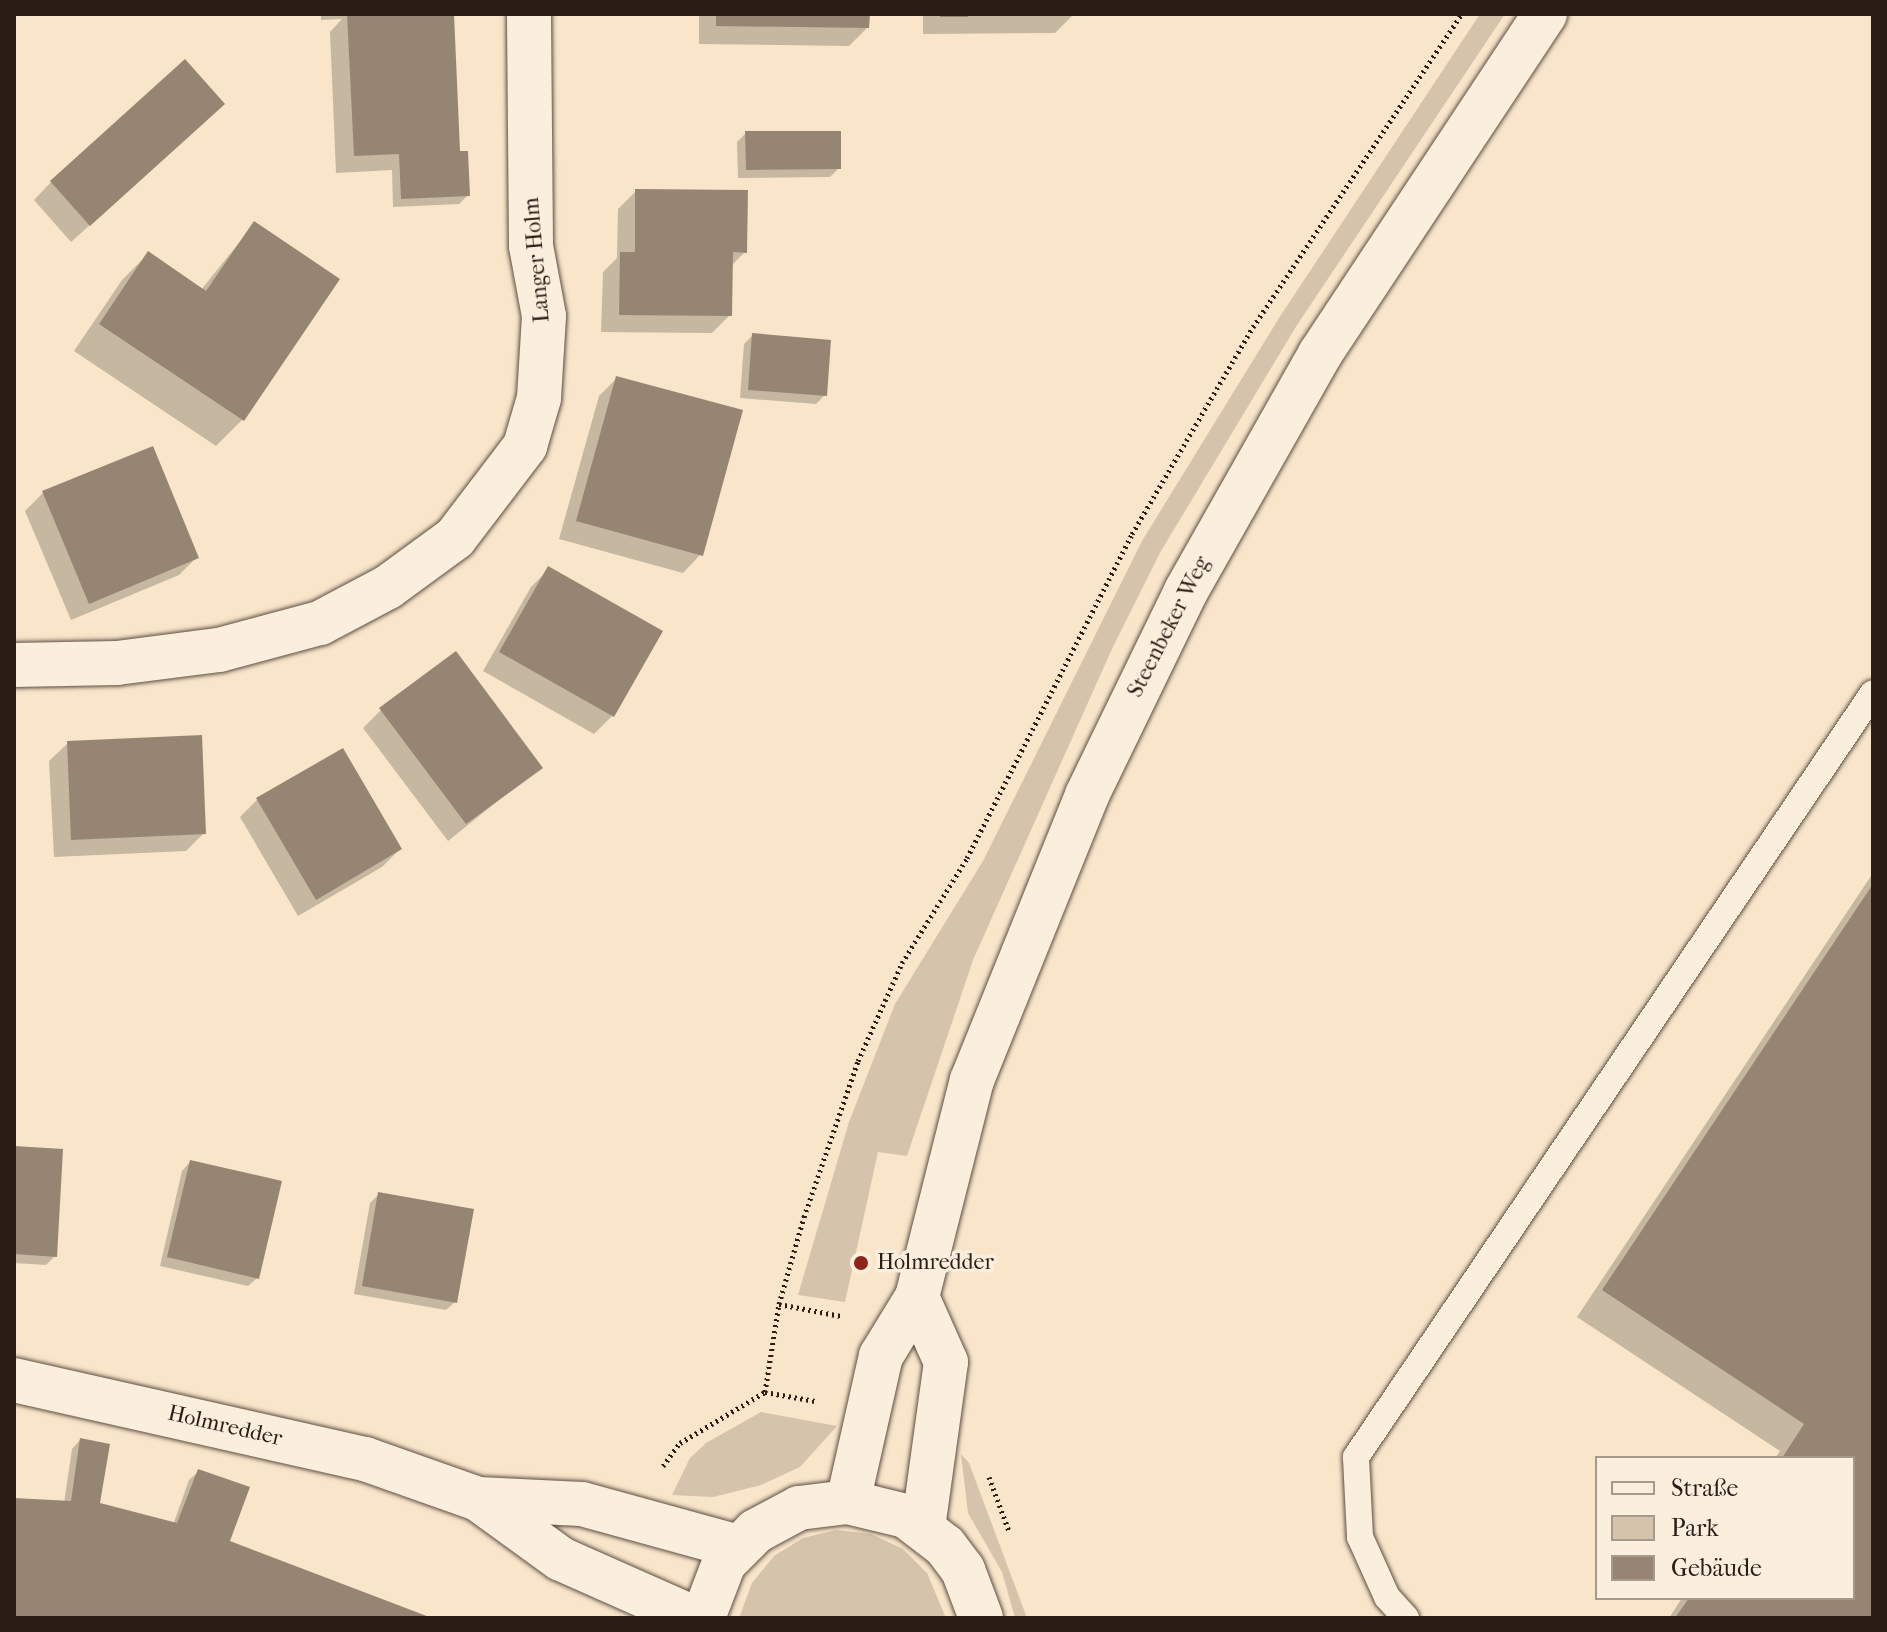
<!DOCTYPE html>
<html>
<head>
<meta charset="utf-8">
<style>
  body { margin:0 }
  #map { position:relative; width:1887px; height:1632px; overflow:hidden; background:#f8e5ca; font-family:"IM FELL French Canon",serif }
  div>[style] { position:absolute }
  .green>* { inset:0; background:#d5c3ab }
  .shadow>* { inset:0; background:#0003 }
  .building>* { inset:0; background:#968573 }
  .path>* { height:5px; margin-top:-2.5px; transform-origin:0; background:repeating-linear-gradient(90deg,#2b1c15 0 2px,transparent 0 6px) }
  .roads { filter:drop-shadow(0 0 2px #5e4e42) drop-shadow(0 0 2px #5e4e42) }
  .service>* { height:26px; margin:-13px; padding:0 13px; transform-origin:13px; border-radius:13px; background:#faeedd }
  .minor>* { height:44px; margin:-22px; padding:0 22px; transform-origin:22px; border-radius:22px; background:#faeedd }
  .tertiary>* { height:44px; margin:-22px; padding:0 22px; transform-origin:22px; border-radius:22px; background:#faeedd }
  .dots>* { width:22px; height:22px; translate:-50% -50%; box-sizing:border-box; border:4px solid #faeedd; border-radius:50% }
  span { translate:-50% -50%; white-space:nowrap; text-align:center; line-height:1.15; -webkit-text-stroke:7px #faeedd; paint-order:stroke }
  .street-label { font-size:22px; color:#2b1c15 }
  .poi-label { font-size:22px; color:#2b1c15 }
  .left { translate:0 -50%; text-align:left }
  .frame { position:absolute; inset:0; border:16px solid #2b1c15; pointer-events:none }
  .legend { position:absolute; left:1595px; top:1456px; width:260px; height:144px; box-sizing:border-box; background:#faeedd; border:2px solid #a79a8d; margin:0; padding:10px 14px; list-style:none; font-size:24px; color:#2b1c15 }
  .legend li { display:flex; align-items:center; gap:16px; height:40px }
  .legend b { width:40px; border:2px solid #a79a8d }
</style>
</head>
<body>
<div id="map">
  <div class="green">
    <div style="clip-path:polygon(1480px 14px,1505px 14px,1297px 325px,1161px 551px,1111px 651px,973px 960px,907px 1156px,878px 1152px,845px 1302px,798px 1295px,849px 1122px,895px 1004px,983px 861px,1142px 541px,1279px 318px)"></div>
    <div style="clip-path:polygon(761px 1412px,837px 1426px,800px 1467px,761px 1485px,713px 1497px,672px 1495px,690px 1458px,706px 1443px)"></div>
    <div style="clip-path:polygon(961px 1454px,969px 1463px,1027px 1618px,1015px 1618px,1002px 1572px,968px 1513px)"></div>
    <div style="clip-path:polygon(836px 1530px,871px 1534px,903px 1549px,927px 1573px,946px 1618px,739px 1618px,752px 1583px,774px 1556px,803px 1538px)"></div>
  </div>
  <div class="shadow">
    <div style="clip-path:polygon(321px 14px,452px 14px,458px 150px,468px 195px,459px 204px,393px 207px,392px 170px,336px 173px,330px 32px,342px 19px,321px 20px)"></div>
    <div style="clip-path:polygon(699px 14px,868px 14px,868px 27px,849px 46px,699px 44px)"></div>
    <div style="clip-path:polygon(923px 14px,1073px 14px,1073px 15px,1055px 33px,923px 34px)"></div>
    <div style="clip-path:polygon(205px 122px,71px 242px,34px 200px,51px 182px)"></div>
    <div style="clip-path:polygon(746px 133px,839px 168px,830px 177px,738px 178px,737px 142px)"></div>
    <div style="clip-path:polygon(636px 191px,745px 252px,731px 266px,730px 315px,712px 333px,601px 332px,603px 272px,617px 258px,618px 209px)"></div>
    <div style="clip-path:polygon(254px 224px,337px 280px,242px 420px,216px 446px,74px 351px,122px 280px,148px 254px,201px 290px)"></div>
    <div style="clip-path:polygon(753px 335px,825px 395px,816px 404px,740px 398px,744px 344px)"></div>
    <div style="clip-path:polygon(617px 378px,701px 554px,683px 573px,559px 539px,599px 396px)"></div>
    <div style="clip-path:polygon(43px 493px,197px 557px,179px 575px,71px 620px,25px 511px)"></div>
    <div style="clip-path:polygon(549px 569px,612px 716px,594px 734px,483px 671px,531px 587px)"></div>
    <div style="clip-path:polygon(381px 710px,540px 767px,448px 841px,363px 728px)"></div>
    <div style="clip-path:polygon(68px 743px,204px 833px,186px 851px,54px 857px,49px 761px)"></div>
    <div style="clip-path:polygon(258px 799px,400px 849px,382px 867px,298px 916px,240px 817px)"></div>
    <div style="clip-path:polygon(1873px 873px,1873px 1618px,1669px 1618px,1682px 1598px,1853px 1598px,1853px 1458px,1775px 1458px,1780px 1451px,1577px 1317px)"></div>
    <div style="clip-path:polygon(14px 1148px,55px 1256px,46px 1265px,14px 1263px)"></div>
    <div style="clip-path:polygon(190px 1162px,257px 1278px,248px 1286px,160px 1266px,182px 1171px)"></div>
    <div style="clip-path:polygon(379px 1194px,455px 1302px,446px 1310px,354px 1294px,370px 1203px)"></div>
    <div style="clip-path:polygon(80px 1440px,98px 1505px,173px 1525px,189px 1480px,198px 1472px,226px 1542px,427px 1618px,14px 1618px,14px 1501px,64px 1503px,72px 1449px)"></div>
  </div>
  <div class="building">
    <div style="clip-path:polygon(347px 14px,454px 14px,460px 151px,468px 151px,470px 196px,401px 199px,399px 154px,354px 156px)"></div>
    <div style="clip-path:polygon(716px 14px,870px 14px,869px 28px,716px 26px)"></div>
    <div style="clip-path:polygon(940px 14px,968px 14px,968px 17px,940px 17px)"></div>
    <div style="clip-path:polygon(185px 59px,225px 104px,90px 226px,50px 181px)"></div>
    <div style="clip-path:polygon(745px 131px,841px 131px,841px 169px,746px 170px)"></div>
    <div style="clip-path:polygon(635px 189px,748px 190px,747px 253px,733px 252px,732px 316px,619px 315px,620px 252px,635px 252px)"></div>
    <div style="clip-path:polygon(254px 221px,340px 279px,244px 421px,99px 324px,148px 251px,206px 291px)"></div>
    <div style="clip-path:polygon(752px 333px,831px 340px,827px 396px,748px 390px)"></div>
    <div style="clip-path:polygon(616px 376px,743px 410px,703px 556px,576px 521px)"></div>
    <div style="clip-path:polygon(153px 446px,199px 558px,89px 604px,42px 491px)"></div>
    <div style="clip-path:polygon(548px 566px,663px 631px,614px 717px,499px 652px)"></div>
    <div style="clip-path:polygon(456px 651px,543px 768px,466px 824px,379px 708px)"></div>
    <div style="clip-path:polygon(202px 735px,206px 834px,71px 840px,67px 741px)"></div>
    <div style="clip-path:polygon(343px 748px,402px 849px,316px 900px,256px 798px)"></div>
    <div style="clip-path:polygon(1873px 884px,1873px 1618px,1675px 1618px,1689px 1598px,1853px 1598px,1853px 1458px,1782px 1458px,1804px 1424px,1602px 1290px)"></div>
    <div style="clip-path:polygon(14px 1146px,63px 1149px,57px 1257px,14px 1254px)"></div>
    <div style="clip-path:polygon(190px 1160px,282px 1181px,259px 1279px,167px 1257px)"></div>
    <div style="clip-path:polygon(378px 1192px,474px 1209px,457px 1303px,362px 1286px)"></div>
    <div style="clip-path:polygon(80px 1438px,110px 1444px,100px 1503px,177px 1523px,198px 1469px,250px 1487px,230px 1541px,432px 1618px,14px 1618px,14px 1498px,71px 1501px)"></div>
  </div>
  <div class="path">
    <div style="left:779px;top:1304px;width:63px;rotate:11deg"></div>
    <div style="left:765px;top:1392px;width:89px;rotate:-81deg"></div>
    <div style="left:779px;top:1304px;width:91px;rotate:-74deg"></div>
    <div style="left:804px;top:1217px;width:165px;rotate:-70.9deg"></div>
    <div style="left:858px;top:1061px;width:107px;rotate:-65.8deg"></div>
    <div style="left:902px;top:963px;width:123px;rotate:-58.2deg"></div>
    <div style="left:967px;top:858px;width:364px;rotate:-63deg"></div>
    <div style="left:1132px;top:534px;width:240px;rotate:-59.7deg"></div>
    <div style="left:1253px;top:327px;width:376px;rotate:-56.3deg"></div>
    <div style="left:663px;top:1466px;width:29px;rotate:-54deg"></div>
    <div style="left:680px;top:1443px;width:99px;rotate:-31deg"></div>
    <div style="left:765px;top:1392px;width:51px;rotate:10.2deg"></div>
    <div style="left:989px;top:1477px;width:58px;rotate:69.7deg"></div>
  </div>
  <div class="roads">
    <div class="service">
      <div style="left:1406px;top:1618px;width:28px;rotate:-132deg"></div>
      <div style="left:1387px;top:1597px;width:66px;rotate:-114.2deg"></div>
      <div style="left:1360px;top:1537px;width:80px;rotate:-92.9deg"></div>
      <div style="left:1356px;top:1457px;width:922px;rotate:-55.91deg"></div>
    </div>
    <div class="minor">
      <div style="left:14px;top:665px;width:103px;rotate:-1.1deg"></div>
      <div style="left:117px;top:663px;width:103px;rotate:-7.3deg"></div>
      <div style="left:219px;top:650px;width:105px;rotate:-15deg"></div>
      <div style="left:320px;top:623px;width:77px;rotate:-27.9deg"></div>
      <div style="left:388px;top:587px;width:83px;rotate:-36.2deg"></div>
      <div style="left:455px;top:538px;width:116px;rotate:-52.7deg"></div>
      <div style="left:525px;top:446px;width:50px;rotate:-73.7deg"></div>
      <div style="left:539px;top:398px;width:82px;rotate:-86.5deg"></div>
      <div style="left:544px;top:316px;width:71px;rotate:-100.5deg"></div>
      <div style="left:531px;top:246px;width:232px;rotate:-90.5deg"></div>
      <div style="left:14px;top:1380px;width:360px;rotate:12.7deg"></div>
      <div style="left:365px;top:1459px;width:120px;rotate:19.5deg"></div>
      <div style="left:478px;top:1499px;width:102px;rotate:35.9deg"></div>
      <div style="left:561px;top:1559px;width:145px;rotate:23.9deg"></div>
      <div style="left:478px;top:1499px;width:104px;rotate:2.8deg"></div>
      <div style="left:582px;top:1504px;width:162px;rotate:15.4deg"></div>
    </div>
    <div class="tertiary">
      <div style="left:917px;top:1297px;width:71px;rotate:66deg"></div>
      <div style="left:946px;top:1362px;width:167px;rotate:97.9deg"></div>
      <div style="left:848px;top:1502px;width:150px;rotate:-77.3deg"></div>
      <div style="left:881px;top:1356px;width:69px;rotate:-58.6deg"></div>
      <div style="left:917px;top:1297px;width:224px;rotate:-75.8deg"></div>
      <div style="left:972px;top:1080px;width:307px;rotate:-68deg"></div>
      <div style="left:1087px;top:795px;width:227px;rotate:-64.1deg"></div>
      <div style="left:1186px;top:591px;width:272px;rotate:-60.5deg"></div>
      <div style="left:1320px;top:354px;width:408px;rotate:-56.5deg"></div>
      <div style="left:703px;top:1618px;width:59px;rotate:-69.1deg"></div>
      <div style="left:724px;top:1563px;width:45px;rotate:-45deg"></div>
      <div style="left:756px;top:1531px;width:49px;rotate:-28.1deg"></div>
      <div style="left:799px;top:1508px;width:49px;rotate:-7deg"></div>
      <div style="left:848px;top:1502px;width:60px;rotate:13.6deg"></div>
      <div style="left:906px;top:1516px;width:49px;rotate:37.6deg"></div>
      <div style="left:945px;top:1546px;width:30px;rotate:53deg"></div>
      <div style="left:963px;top:1570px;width:51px;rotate:69.4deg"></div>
    </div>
  </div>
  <div class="dots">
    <div style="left:861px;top:1263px;background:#8f2418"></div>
  </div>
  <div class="street-label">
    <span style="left:537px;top:260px;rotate:-95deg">Langer Holm</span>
    <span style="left:1169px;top:627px;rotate:-63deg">Steenbeker Weg</span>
    <span style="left:225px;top:1426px;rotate:13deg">Holmredder</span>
  </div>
  <div class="poi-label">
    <span class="left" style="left:877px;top:1263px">Holmredder</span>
  </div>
  <div class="frame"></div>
  <ul class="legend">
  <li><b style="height:10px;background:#faeedd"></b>Straße</li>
  <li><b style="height:22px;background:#d5c3ab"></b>Park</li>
  <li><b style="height:22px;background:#968573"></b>Gebäude</li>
  </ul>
</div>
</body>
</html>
